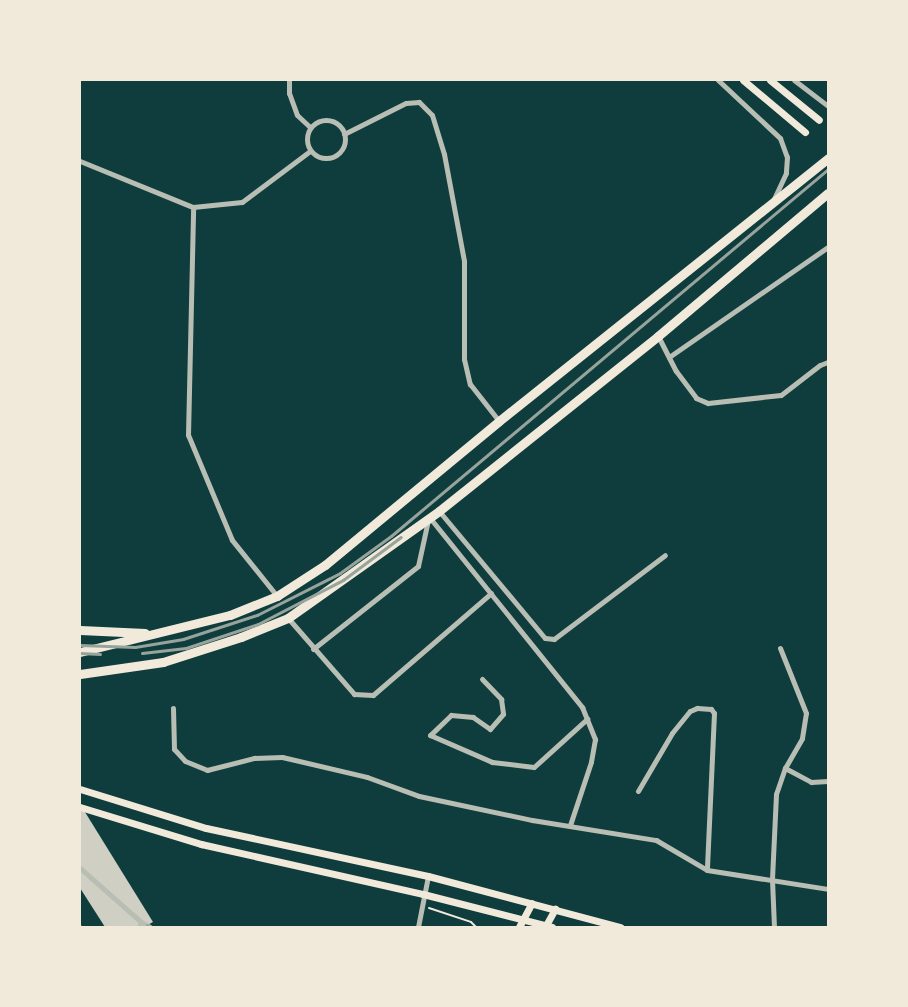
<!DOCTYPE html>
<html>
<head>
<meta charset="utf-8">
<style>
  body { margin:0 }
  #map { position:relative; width:908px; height:1007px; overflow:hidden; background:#0f3d3e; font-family:"Work Sans",sans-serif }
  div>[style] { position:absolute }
  .building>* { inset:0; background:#cfcfc3 }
  .path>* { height:2px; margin:-1px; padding:0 1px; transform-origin:1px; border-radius:1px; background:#f1e9da }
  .service>* { height:2.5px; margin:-1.25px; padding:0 1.25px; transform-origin:1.25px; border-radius:1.25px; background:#b8beb3 }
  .minor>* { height:5px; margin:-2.5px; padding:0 2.5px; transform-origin:2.5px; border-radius:2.5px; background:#b8beb3 }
  .minor>.ring { margin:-2.5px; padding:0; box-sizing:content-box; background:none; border:5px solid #b8beb3; border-radius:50% }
  .secondary>* { height:7px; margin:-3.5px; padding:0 3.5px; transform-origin:3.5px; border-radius:3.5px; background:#f1e9da }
  .trunk>* { height:9px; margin:-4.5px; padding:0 4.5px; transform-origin:4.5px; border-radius:4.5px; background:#f1e9da }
  .rail>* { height:3px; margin:-1.5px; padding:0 1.5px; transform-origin:1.5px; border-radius:1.5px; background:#97a49c }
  span { translate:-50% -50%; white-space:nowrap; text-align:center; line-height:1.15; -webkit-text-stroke:4.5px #f1e9da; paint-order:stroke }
  .frame { position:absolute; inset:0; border:81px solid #f1e9da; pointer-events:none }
</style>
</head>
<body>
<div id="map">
  <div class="building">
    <div style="clip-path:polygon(80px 804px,153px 922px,144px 927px,105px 927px,80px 888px)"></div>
  </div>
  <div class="path">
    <div style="left:429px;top:908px;width:44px;rotate:18.4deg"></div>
    <div style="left:471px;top:922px;width:7px;rotate:45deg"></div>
  </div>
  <div class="service">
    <div style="left:80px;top:926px;width:1px;rotate:45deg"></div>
    <div style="left:138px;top:927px;width:6px;rotate:-59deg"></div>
  </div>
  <div class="minor">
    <div style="left:289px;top:80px;width:13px;rotate:90deg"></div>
    <div style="left:289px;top:93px;width:23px;rotate:70deg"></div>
    <div style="left:297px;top:115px;width:18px;rotate:43deg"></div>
    <div style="left:718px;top:80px;width:85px;rotate:43.1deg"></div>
    <div style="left:780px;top:138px;width:20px;rotate:70deg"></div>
    <div style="left:787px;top:157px;width:16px;rotate:94deg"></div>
    <div style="left:786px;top:173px;width:29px;rotate:115deg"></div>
    <div style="left:794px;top:80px;width:43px;rotate:37.4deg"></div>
    <div class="ring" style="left:307px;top:120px;width:33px;height:33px"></div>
    <div style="left:344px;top:134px;width:69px;rotate:-26.6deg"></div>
    <div style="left:406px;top:103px;width:13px;rotate:-4deg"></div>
    <div style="left:419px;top:102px;width:18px;rotate:45deg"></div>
    <div style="left:432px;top:115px;width:41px;rotate:72.9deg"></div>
    <div style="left:444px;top:154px;width:109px;rotate:79.4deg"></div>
    <div style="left:464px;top:261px;width:98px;rotate:90deg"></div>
    <div style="left:464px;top:359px;width:26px;rotate:77deg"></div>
    <div style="left:470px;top:384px;width:47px;rotate:51.9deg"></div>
    <div style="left:80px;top:161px;width:122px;rotate:22.2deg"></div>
    <div style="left:658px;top:336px;width:39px;rotate:63deg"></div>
    <div style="left:676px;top:371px;width:34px;rotate:53deg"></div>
    <div style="left:696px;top:398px;width:13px;rotate:23deg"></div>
    <div style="left:708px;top:403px;width:73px;rotate:-6.3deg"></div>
    <div style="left:781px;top:395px;width:49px;rotate:-37.6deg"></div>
    <div style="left:820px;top:365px;width:9px;rotate:-21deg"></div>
    <div style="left:669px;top:357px;width:193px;rotate:-34.7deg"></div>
    <div style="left:439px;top:511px;width:165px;rotate:50.2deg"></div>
    <div style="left:545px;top:638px;width:9px;rotate:6deg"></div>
    <div style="left:554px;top:639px;width:139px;rotate:-37.1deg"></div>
    <div style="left:430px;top:518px;width:243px;rotate:51.2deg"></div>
    <div style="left:582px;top:707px;width:35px;rotate:68deg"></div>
    <div style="left:595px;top:739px;width:23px;rotate:100deg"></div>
    <div style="left:591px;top:762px;width:66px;rotate:108.4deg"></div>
    <div style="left:277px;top:596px;width:72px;rotate:-128.8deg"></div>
    <div style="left:232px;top:540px;width:114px;rotate:-112.7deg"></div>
    <div style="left:188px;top:435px;width:228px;rotate:-88.7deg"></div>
    <div style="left:193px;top:207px;width:49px;rotate:-5.8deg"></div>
    <div style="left:242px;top:202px;width:85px;rotate:-36.9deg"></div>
    <div style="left:288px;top:618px;width:101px;rotate:49deg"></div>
    <div style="left:354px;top:694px;width:19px;rotate:3deg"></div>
    <div style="left:373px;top:695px;width:156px;rotate:-40.8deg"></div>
    <div style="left:313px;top:649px;width:134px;rotate:-38.3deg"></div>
    <div style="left:418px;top:566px;width:47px;rotate:-77.7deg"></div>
    <div style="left:482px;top:679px;width:28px;rotate:46deg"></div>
    <div style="left:501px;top:699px;width:15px;rotate:82deg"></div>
    <div style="left:503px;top:714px;width:20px;rotate:131deg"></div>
    <div style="left:490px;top:729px;width:21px;rotate:-145deg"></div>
    <div style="left:473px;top:717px;width:22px;rotate:-175deg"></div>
    <div style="left:451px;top:715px;width:29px;rotate:136deg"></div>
    <div style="left:430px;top:735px;width:68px;rotate:23.5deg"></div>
    <div style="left:492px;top:762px;width:42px;rotate:6.8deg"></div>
    <div style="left:534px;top:767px;width:72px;rotate:-42.2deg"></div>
    <div style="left:173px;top:708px;width:41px;rotate:88.6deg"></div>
    <div style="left:174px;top:749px;width:16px;rotate:47deg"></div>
    <div style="left:185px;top:761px;width:24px;rotate:22deg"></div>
    <div style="left:207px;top:770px;width:49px;rotate:-14.3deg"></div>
    <div style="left:254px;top:758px;width:28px;rotate:-2deg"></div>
    <div style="left:282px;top:757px;width:87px;rotate:13.2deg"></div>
    <div style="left:367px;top:777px;width:55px;rotate:20.1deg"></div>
    <div style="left:419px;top:796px;width:116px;rotate:12deg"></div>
    <div style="left:532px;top:820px;width:126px;rotate:9.2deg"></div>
    <div style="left:656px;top:840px;width:59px;rotate:30.5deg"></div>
    <div style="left:707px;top:870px;width:122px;rotate:8.9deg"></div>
    <div style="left:785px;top:768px;width:30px;rotate:28deg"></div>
    <div style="left:811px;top:782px;width:17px;rotate:-3deg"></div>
    <div style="left:638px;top:791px;width:67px;rotate:-59.6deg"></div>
    <div style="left:672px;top:733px;width:28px;rotate:-51deg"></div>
    <div style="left:690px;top:711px;width:8px;rotate:-23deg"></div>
    <div style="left:697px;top:708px;width:14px;rotate:4deg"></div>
    <div style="left:711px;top:709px;width:5px;rotate:53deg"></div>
    <div style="left:714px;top:713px;width:157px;rotate:92.6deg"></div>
    <div style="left:80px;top:868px;width:81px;rotate:41.5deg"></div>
    <div style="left:141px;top:922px;width:10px;rotate:29deg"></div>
    <div style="left:418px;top:927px;width:52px;rotate:-78.9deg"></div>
    <div style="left:774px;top:927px;width:48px;rotate:-92.4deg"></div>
    <div style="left:772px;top:879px;width:85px;rotate:-87.3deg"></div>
    <div style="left:776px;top:794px;width:28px;rotate:-71deg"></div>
    <div style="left:785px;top:768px;width:34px;rotate:-60deg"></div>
    <div style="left:802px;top:738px;width:25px;rotate:-81deg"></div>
    <div style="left:806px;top:713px;width:70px;rotate:-111.8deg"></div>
  </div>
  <div class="secondary">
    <div style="left:743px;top:80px;width:81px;rotate:40deg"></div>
    <div style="left:770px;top:80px;width:63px;rotate:39.2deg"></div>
    <div style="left:80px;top:789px;width:132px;rotate:17.2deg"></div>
    <div style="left:206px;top:828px;width:227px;rotate:12.2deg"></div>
    <div style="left:428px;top:876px;width:199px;rotate:14.9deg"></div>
    <div style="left:80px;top:807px;width:127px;rotate:17deg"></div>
    <div style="left:201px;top:844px;width:228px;rotate:12.7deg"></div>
    <div style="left:423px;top:894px;width:133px;rotate:14.3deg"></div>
    <div style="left:519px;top:927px;width:27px;rotate:-62deg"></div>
    <div style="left:545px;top:927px;width:21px;rotate:-61deg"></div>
  </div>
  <div class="trunk">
    <div style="left:80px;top:630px;width:65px;rotate:2.6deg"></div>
    <div style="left:80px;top:652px;width:154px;rotate:-13.9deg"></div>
    <div style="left:230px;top:615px;width:51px;rotate:-22deg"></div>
    <div style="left:277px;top:596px;width:57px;rotate:-32.9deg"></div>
    <div style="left:325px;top:565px;width:226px;rotate:-39.6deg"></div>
    <div style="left:499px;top:421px;width:421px;rotate:-38.6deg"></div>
    <div style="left:80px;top:674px;width:84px;rotate:-8.2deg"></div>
    <div style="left:163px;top:662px;width:82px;rotate:-17.8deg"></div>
    <div style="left:241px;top:637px;width:51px;rotate:-22deg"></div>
    <div style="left:288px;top:618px;width:185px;rotate:-35.3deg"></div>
    <div style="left:439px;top:511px;width:280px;rotate:-38.6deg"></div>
    <div style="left:658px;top:336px;width:222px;rotate:-40.1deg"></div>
  </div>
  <div class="rail">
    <div style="left:80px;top:645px;width:55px;rotate:2.1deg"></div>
    <div style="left:135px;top:647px;width:49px;rotate:-9.5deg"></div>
    <div style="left:183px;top:639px;width:78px;rotate:-18deg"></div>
    <div style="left:257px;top:615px;width:93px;rotate:-26.8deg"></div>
    <div style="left:340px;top:573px;width:63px;rotate:-36deg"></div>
    <div style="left:391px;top:536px;width:571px;rotate:-40.02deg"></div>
    <div style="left:80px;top:653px;width:20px;rotate:3deg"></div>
    <div style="left:142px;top:653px;width:44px;rotate:-6.5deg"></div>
    <div style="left:186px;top:648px;width:76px;rotate:-18.4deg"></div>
    <div style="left:258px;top:624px;width:96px;rotate:-27.4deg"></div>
    <div style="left:343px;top:580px;width:72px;rotate:-36.6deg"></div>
    <div style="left:147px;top:925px;width:3px;rotate:45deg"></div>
  </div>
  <div class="frame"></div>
</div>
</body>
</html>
